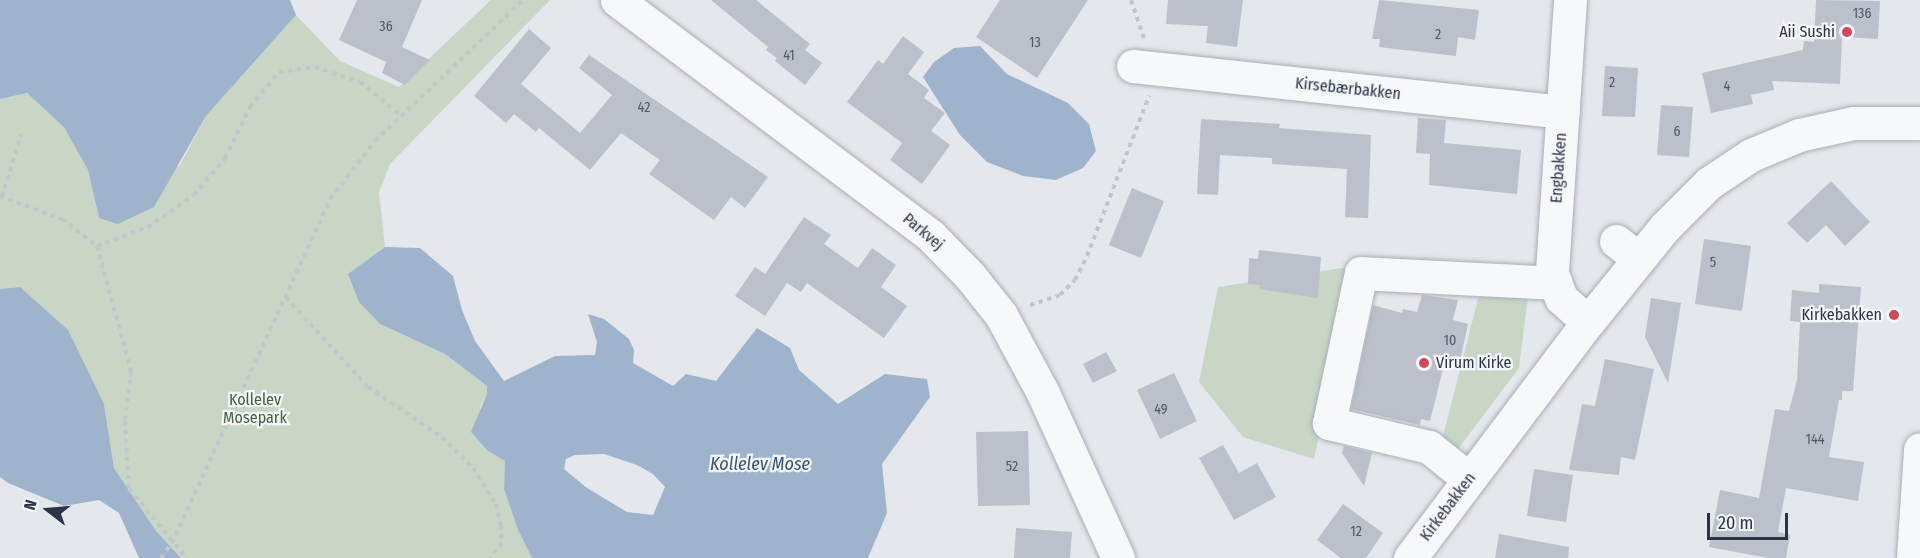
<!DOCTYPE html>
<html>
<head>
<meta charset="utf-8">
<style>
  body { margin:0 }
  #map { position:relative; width:1920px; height:558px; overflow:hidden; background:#e4e7ec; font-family:"Fira Sans Condensed",sans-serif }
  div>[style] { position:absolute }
  .green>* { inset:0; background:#c9d6c5 }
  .water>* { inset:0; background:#9fb4cc }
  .building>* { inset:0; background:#bbc0ca }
  .path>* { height:4px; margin-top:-2px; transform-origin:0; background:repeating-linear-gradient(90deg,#c2c5cb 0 4.5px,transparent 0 9px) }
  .roads { filter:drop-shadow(0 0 2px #a9aeb7) drop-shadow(0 0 2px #a9aeb7) }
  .minor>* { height:33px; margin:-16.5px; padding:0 16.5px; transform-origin:16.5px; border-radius:16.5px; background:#f7f8fa }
  .dots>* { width:16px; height:16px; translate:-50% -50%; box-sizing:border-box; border:3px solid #f4f6f9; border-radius:50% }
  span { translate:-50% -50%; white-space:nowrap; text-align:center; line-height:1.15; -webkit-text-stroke:4.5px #f4f6f9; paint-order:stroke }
  .number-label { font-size:14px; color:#4f5766 }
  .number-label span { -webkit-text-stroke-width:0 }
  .poi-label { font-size:16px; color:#2b3445 }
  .right { translate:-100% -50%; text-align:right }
  .left { translate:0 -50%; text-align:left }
  .street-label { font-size:16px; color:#2b3445 }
  .park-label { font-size:16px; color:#3f6138 }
  .water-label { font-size:18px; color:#34527a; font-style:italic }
  .north { position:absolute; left:18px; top:480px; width:60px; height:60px; -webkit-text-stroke:4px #f4f6f9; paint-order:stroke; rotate:286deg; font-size:16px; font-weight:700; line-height:24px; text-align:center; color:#2b3445 }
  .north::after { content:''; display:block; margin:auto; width:21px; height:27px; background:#2b3445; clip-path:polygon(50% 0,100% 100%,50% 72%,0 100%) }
  .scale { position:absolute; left:1707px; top:513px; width:81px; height:27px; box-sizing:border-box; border:3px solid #2b3445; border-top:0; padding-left:8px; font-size:18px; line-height:21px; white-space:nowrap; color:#2b3445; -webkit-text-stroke:4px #f4f6f9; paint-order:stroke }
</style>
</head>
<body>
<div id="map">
  <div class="green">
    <div style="clip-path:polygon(491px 0,550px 0,390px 164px,379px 192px,385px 247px,349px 274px,380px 324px,445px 354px,487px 386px,487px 394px,480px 407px,488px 451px,505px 461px,504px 489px,518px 530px,532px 558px,181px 558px,156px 531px,114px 468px,104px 404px,20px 287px,0 289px,0 99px,27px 93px,65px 127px,88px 170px,99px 218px,180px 165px,206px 116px,296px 15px,340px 61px,399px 87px)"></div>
    <div style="clip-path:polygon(1355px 266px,1314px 459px,1243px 437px,1199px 382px,1218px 287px)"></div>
    <div style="clip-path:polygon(1480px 291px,1528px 297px,1519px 368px,1455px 453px,1441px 444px)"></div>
  </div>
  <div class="water">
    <div style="clip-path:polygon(0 0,290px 0,296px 15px,206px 116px,154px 207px,118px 224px,99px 218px,88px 170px,64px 127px,27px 93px,0 99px)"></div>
    <div style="clip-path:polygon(980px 46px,1007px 74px,1068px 103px,1089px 124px,1096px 151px,1083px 168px,1056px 180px,1023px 176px,987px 162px,960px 135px,923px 77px,934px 62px,954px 48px)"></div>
    <div style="clip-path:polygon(evenodd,385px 247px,420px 248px,453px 276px,462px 310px,475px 341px,504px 381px,555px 356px,595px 355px,597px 342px,588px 314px,604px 319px,629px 339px,634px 350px,633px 363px,673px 386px,686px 374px,716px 381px,757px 328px,790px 348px,799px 370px,838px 404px,885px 374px,927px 379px,930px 397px,882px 464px,887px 513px,868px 558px,532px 558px,518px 530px,504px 489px,505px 461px,488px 451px,471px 432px,487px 394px,487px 386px,445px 354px,380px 324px,359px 302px,348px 274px,385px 247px,604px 454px,637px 465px,653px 474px,665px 487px,653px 515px,627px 512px,587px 488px,564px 469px,566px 459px,575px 455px,604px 454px)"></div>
    <div style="clip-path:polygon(20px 287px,68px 330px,104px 404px,114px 468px,156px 531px,181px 558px,139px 558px,119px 513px,99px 500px,64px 506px,8px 483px,0 477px,0 289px)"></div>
  </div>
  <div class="building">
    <div style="clip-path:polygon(357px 0,422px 0,402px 47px,430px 60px,405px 85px,382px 73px,386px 62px,339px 40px)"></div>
    <div style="clip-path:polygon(711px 0,756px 0,810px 44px,805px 50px,822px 63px,805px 85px,775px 61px,777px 58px,766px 50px,768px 47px)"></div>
    <div style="clip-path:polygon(1000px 0,1088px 0,1037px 78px,976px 37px)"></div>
    <div style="clip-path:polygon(1168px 0,1243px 0,1237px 47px,1206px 43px,1208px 26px,1166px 24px)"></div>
    <div style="clip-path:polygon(1379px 0,1479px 10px,1475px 40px,1458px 37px,1456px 56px,1379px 47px,1380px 39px,1372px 39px)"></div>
    <div style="clip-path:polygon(1816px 0,1880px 1px,1878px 39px,1842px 37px,1840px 84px,1772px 81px,1774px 90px,1751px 95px,1753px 104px,1711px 113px,1702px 73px,1803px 50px,1804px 41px,1814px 42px)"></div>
    <div style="clip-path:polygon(529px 29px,551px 48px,521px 84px,580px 133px,612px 95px,579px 68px,589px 55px,768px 177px,745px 208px,731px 197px,714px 220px,649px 174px,660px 160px,621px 133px,590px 170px,539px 128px,536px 132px,514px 114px,506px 123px,474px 96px)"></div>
    <div style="clip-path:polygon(903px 36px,924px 52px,908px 74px,929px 90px,924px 98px,945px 113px,931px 131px,950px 145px,922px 184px,890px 160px,902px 143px,847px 102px,878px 60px,883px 64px)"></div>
    <div style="clip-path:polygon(1605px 66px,1638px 68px,1635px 117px,1602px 116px)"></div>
    <div style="clip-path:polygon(1661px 105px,1693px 107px,1689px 157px,1657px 155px)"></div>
    <div style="clip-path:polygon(1418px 118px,1446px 120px,1444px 143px,1521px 150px,1517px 194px,1429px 185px,1430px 154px,1416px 153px)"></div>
    <div style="clip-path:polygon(1201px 119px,1280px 124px,1279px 128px,1371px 135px,1368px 218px,1345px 217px,1347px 169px,1272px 164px,1272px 158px,1220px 155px,1218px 195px,1197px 194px)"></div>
    <div style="clip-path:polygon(1831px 181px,1870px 222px,1845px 246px,1826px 225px,1807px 243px,1787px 223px)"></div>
    <div style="clip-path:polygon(1132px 188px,1164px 201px,1141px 258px,1109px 245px)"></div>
    <div style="clip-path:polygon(804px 217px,831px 235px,824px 244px,858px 268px,872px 248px,896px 265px,881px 287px,907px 306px,884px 338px,807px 283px,801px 292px,787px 283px,765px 316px,735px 296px,755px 267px,765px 274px)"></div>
    <div style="clip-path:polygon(1704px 239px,1751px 246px,1742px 311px,1695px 304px)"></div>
    <div style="clip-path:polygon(1259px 250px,1321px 257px,1318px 298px,1259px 289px,1260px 285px,1248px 284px,1249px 258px,1258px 259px)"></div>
    <div style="clip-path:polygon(1819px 284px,1861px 287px,1853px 391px,1842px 391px,1842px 400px,1839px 400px,1829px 457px,1864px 462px,1858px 501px,1786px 488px,1778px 532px,1790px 535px,1786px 558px,1768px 558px,1709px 547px,1720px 490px,1759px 498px,1775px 409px,1789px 411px,1797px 380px,1800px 322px,1790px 321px,1792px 290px,1819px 293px)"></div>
    <div style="clip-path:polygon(1422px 295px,1458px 300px,1453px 320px,1468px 324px,1459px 365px,1445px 361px,1430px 421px,1421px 419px,1420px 425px,1351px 409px,1373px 305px,1402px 313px,1403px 309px,1417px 312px)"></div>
    <div style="clip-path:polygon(1651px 298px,1681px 303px,1668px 383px,1645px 337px)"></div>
    <div style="clip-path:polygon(1106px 352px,1117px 371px,1093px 383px,1083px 364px)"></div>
    <div style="clip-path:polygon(1605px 359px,1654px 369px,1635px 460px,1621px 457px,1619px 475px,1569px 470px,1582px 404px,1595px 406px)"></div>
    <div style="clip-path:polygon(1174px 373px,1197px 421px,1160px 439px,1137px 390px)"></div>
    <div style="clip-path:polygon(1028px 431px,1030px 505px,978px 506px,976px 432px)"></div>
    <div style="clip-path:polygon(1223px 445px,1239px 473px,1257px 463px,1276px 497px,1234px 520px,1199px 458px)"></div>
    <div style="clip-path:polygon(1344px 446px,1372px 453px,1364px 486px,1342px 453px)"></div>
    <div style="clip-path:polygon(1534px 469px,1573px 475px,1566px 522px,1527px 516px)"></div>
    <div style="clip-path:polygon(1343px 504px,1383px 533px,1366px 558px,1341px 558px,1317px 540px)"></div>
    <div style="clip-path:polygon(1016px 528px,1072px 532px,1070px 558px,1014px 558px)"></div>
    <div style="clip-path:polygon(1499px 534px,1569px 547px,1568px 558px,1495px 558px)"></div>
  </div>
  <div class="path">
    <div style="left:1131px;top:0;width:40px;rotate:71.1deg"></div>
    <div style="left:0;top:196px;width:66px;rotate:20.4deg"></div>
    <div style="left:62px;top:219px;width:44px;rotate:37.6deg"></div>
    <div style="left:97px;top:246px;width:130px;rotate:74.8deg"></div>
    <div style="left:131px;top:371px;width:50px;rotate:96.8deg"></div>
    <div style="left:125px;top:421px;width:68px;rotate:86.6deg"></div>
    <div style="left:129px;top:489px;width:90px;rotate:50deg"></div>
    <div style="left:2px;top:197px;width:66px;rotate:-73.2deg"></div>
    <div style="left:97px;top:246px;width:54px;rotate:-20.4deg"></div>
    <div style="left:148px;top:227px;width:56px;rotate:-34.8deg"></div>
    <div style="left:194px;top:195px;width:48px;rotate:-50deg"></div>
    <div style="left:225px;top:158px;width:57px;rotate:-63.9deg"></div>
    <div style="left:250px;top:107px;width:45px;rotate:-50.4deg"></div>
    <div style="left:279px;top:72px;width:36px;rotate:-8deg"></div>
    <div style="left:315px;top:67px;width:47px;rotate:18.4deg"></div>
    <div style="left:360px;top:82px;width:54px;rotate:39deg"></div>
    <div style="left:286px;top:297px;width:122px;rotate:47.7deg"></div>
    <div style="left:368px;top:387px;width:89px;rotate:34deg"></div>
    <div style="left:442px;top:437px;width:44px;rotate:45deg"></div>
    <div style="left:473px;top:468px;width:43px;rotate:57.4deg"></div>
    <div style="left:496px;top:504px;width:22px;rotate:77deg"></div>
    <div style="left:501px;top:525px;width:18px;rotate:87deg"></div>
    <div style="left:502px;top:543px;width:19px;rotate:129deg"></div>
    <div style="left:1030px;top:305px;width:32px;rotate:-18deg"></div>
    <div style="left:1060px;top:295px;width:21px;rotate:-45deg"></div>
    <div style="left:1075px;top:280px;width:27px;rotate:-63deg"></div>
    <div style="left:1087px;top:256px;width:172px;rotate:-68.8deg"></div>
    <div style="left:161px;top:558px;width:19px;rotate:-54deg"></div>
    <div style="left:172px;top:543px;width:379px;rotate:-65.3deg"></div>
    <div style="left:330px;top:199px;width:73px;rotate:-52.2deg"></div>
    <div style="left:375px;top:141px;width:204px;rotate:-43.6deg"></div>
  </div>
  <div class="roads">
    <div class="minor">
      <div style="left:617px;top:0;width:393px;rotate:36.9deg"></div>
      <div style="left:931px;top:236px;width:56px;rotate:45.7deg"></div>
      <div style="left:970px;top:276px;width:50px;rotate:51.5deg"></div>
      <div style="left:1001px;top:315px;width:86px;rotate:61.7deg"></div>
      <div style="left:1042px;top:391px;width:183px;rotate:65.5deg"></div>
      <div style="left:1570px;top:0;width:275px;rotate:93.8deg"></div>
      <div style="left:1552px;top:274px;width:26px;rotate:69deg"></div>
      <div style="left:1561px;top:298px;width:36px;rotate:42deg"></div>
      <div style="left:1133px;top:66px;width:432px;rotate:6.1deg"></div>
      <div style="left:1616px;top:241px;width:29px;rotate:38deg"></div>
      <div style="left:1469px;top:479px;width:51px;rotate:-141.3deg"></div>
      <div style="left:1429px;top:447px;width:103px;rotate:-166.5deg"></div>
      <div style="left:1329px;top:423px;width:153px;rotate:-78deg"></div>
      <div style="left:1361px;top:273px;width:195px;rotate:2.9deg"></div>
      <div style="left:1410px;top:558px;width:296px;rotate:-53deg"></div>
      <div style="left:1588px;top:322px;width:122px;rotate:-51deg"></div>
      <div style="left:1665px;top:227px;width:62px;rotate:-45deg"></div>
      <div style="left:1709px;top:183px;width:50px;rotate:-33.7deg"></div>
      <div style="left:1751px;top:155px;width:52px;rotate:-22.6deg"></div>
      <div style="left:1799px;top:135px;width:55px;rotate:-12.5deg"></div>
      <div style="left:1853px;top:123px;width:67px"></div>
      <div style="left:1913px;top:558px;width:109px;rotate:-86.3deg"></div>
    </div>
  </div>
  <div class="dots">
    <div style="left:1847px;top:32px;background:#d1495b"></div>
    <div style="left:1894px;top:315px;background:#d1495b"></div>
    <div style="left:1424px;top:363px;background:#d1495b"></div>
  </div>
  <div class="number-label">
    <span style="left:1862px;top:14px">136</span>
    <span style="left:386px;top:27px">36</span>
    <span style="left:1438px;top:35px">2</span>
    <span style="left:1035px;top:43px">13</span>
    <span style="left:789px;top:56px">41</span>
    <span style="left:1612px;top:83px">2</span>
    <span style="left:1727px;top:87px">4</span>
    <span style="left:644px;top:108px">42</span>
    <span style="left:1677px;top:132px">6</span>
    <span style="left:1713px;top:263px">5</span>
    <span style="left:1450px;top:341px">10</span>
    <span style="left:1161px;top:410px">49</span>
    <span style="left:1815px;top:440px">144</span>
    <span style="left:1012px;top:467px">52</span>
    <span style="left:1356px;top:532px">12</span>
  </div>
  <div class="poi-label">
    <span class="right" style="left:1835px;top:32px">Aii Sushi</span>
    <span class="right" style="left:1882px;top:315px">Kirkebakken</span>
    <span class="left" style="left:1436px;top:363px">Virum Kirke</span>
  </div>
  <div class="street-label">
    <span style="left:1348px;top:89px;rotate:6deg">Kirsebærbakken</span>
    <span style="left:1559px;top:168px;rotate:-86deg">Engbakken</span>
    <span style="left:923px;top:232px;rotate:40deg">Parkvej</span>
    <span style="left:1448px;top:507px;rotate:-53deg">Kirkebakken</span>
  </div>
  <div class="park-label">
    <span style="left:255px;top:409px">Kollelev<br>Mosepark</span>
  </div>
  <div class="water-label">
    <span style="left:760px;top:464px">Kollelev Mose</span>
  </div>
  <div class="north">N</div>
  <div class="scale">20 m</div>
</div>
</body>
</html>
